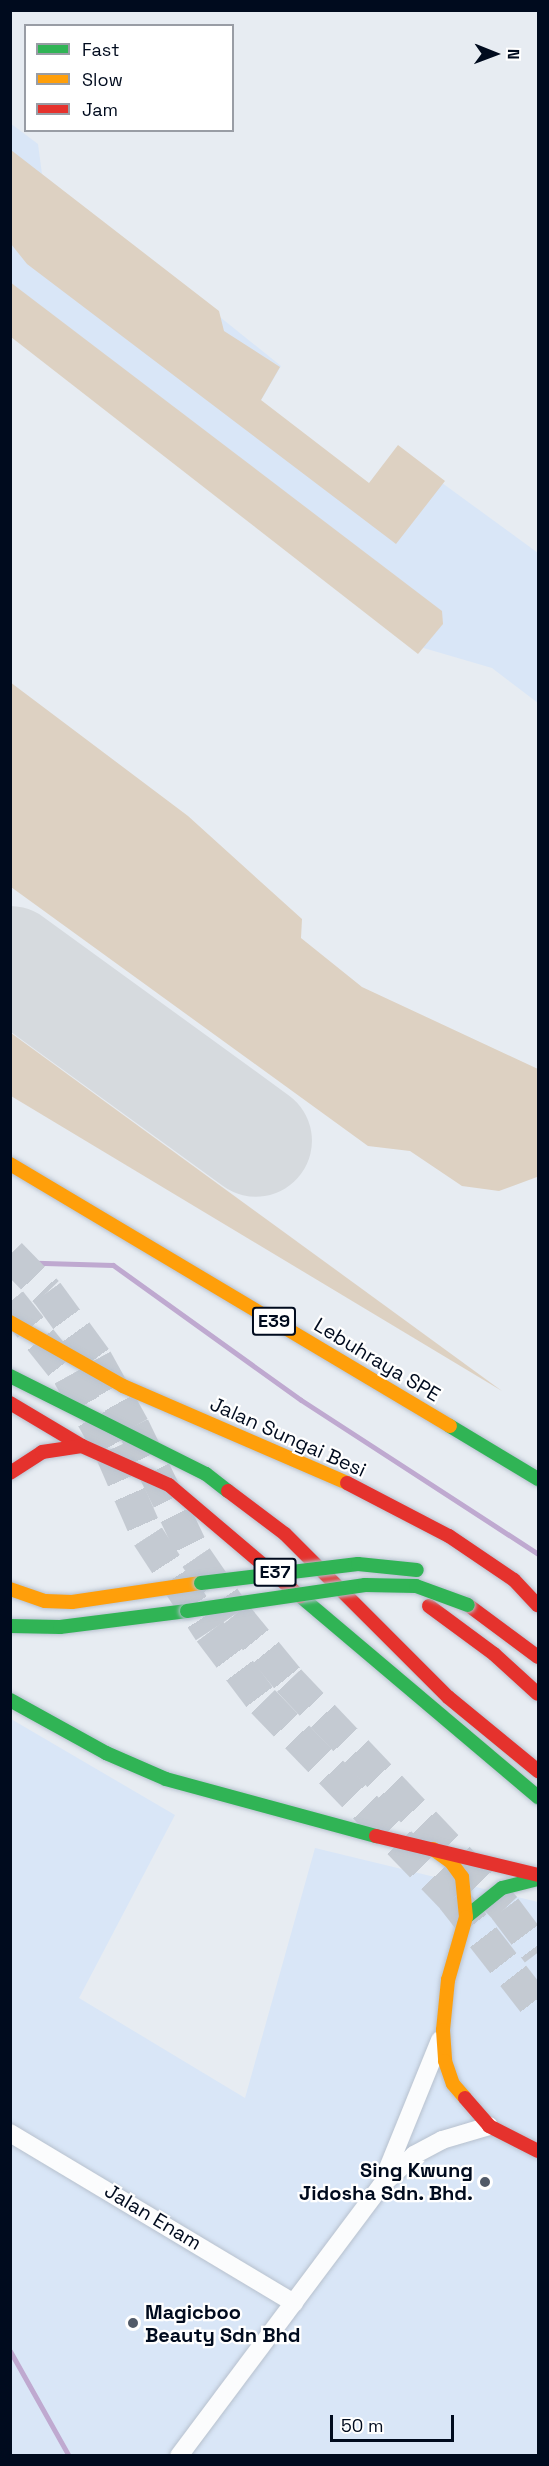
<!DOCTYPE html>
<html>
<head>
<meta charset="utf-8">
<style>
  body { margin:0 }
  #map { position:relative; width:549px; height:2466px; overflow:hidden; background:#e7ecf2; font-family:"Space Grotesk",sans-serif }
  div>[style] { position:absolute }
  .built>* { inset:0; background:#d9e6f7 }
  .green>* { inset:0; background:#ddd1c2 }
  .stream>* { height:5px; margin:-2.5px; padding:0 2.5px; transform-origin:2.5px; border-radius:2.5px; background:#bfa9d0 }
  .runway>* { height:112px; margin:-56px; padding:0 56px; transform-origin:56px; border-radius:56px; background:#d6dade }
  .highway-tunnel>* { height:33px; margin-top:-16.5px; transform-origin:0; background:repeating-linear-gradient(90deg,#c4cad2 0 33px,transparent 0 49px) }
  .roads { filter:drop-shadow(0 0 2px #b7c1ce) drop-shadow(0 0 2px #b7c1ce) }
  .street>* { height:18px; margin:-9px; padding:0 9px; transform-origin:9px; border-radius:9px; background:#fbfcfd }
  .fast>* { height:14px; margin:-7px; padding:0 7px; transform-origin:7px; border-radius:7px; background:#30b455 }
  .slow>* { height:14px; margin:-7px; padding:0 7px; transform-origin:7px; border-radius:7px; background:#ff9f0a }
  .jam>* { height:14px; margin:-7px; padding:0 7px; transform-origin:7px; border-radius:7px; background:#e5322d }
  .bridges { filter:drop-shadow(0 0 2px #b7c1ce) drop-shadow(0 0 2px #b7c1ce) }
  .fast-bridge>* { height:14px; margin:-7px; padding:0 7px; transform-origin:7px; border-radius:7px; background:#30b455 }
  .dots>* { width:16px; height:16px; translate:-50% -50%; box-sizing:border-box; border:3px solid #fff; border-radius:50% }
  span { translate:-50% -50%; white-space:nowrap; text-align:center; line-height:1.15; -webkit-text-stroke:4.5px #fff; paint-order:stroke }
  .shield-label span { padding:2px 4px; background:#fff; border:2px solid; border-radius:4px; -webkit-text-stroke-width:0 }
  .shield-label { font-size:18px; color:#000b1e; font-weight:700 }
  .street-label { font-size:20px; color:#000b1e }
  .poi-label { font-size:20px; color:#000b1e; font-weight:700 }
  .right { translate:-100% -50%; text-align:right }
  .left { translate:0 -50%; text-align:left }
  .frame { position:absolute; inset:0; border:12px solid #000b1e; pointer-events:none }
  .legend { position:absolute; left:24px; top:24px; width:210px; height:108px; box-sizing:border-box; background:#fff; border:2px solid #999da5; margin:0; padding:8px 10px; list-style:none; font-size:18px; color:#000b1e }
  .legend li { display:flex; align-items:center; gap:12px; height:30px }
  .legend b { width:30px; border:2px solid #999da5 }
  .north { position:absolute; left:465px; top:24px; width:60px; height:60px; -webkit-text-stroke:4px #fff; paint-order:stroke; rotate:91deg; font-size:16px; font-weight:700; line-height:24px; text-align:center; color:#000b1e }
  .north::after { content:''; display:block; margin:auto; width:21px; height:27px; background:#000b1e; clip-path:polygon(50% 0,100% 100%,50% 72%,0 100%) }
  .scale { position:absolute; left:330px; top:2415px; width:124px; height:27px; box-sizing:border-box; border:3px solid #000b1e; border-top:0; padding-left:8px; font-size:18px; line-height:21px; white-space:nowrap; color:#000b1e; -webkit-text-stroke:4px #fff; paint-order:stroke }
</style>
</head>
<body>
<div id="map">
  <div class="built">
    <div style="clip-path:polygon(10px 123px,38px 144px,42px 174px,281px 366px,260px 402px,371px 486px,397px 450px,538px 553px,538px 703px,492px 668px,410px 644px,11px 336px)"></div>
    <div style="clip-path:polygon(11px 1719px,175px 1815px,79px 1998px,245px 2098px,315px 1848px,538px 1902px,538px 2455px,11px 2456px)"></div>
  </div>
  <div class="green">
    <div style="clip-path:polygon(11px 150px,219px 311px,224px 331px,280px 367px,261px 400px,369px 483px,398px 445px,445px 481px,396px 544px,27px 264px,11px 244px)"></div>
    <div style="clip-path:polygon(10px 282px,442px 611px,443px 624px,418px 654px,11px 337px)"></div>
    <div style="clip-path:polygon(10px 682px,188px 816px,302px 919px,301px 938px,362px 987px,538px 1069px,537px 1177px,499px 1191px,462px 1186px,410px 1151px,368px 1146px,11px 887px)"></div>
    <div style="clip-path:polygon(11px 1033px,502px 1391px,11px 1096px)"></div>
  </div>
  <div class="stream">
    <div style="left:10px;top:1262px;width:103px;rotate:1.7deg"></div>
    <div style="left:113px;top:1265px;width:231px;rotate:35.7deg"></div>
    <div style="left:301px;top:1400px;width:283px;rotate:33deg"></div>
    <div style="left:10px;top:2351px;width:120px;rotate:60.7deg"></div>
  </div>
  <div class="runway">
    <div style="left:10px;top:962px;width:304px;rotate:36deg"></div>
  </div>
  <div class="highway-tunnel">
    <div style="left:10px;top:1254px;width:53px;rotate:45.8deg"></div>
    <div style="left:47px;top:1292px;width:83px;rotate:53.8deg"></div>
    <div style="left:96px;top:1359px;width:77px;rotate:61.1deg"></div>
    <div style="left:133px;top:1426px;width:145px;rotate:64.3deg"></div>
    <div style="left:196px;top:1557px;width:69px;rotate:55.6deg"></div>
    <div style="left:235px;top:1614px;width:85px;rotate:50.7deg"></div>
    <div style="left:289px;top:1680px;width:314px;rotate:46.5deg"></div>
    <div style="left:505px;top:1908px;width:55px;rotate:53.1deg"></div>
    <div style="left:10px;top:1301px;width:95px;rotate:51.4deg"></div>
    <div style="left:69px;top:1375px;width:85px;rotate:61deg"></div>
    <div style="left:110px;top:1449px;width:95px;rotate:66.4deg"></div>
    <div style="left:148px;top:1536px;width:113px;rotate:56.9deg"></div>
    <div style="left:210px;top:1631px;width:88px;rotate:52.9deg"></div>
    <div style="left:263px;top:1701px;width:274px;rotate:46deg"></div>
    <div style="left:453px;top:1898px;width:138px;rotate:52.1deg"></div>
  </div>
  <div class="roads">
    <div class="street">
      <div style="left:10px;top:2133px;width:331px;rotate:30.9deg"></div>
      <div style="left:384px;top:2178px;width:149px;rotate:-67.9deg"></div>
      <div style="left:179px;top:2456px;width:337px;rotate:-53.2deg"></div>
      <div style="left:381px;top:2186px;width:45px;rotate:-43.2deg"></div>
      <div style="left:414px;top:2155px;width:32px;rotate:-28deg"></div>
      <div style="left:442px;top:2140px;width:49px;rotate:-16.6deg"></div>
    </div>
    <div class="fast">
      <div style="left:10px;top:1376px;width:219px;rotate:26.6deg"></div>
      <div style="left:206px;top:1474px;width:28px;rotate:38deg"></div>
      <div style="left:450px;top:1426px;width:103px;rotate:31.1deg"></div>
      <div style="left:300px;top:1596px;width:312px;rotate:40.2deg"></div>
      <div style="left:10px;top:1626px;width:50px;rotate:1.1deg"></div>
      <div style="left:60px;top:1627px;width:128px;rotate:-7.2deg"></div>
      <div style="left:10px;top:1700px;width:110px;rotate:28.9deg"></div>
      <div style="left:106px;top:1753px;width:65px;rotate:23.4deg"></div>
      <div style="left:166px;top:1779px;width:218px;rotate:15.2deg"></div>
      <div style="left:466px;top:1917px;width:46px;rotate:-38.9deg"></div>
      <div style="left:502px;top:1888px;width:37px;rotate:-14deg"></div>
    </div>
    <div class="slow">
      <div style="left:10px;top:1164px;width:512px;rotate:30.77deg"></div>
      <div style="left:10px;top:1322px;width:130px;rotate:29.5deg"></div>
      <div style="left:123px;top:1386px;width:244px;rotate:23.4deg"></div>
      <div style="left:10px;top:1589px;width:37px;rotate:19deg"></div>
      <div style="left:45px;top:1601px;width:27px;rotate:2deg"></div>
      <div style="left:72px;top:1602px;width:130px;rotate:-8.4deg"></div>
      <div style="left:433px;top:1849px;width:22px;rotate:36deg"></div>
      <div style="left:451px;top:1862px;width:19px;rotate:54deg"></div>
      <div style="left:462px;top:1877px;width:40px;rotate:84.3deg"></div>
      <div style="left:466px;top:1917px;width:66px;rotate:105.9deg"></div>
      <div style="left:448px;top:1980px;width:50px;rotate:95.7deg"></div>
      <div style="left:443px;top:2030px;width:31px;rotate:86deg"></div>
      <div style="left:445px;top:2061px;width:24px;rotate:71deg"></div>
      <div style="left:453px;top:2084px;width:18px;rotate:49deg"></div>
    </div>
    <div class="jam">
      <div style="left:10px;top:1403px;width:84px;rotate:30.8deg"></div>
      <div style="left:82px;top:1446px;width:95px;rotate:24.1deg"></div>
      <div style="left:169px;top:1485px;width:172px;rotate:40.3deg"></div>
      <div style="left:10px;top:1473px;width:38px;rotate:-33deg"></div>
      <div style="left:42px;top:1452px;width:40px;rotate:-8.5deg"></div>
      <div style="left:347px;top:1483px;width:115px;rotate:27.5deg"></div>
      <div style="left:449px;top:1536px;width:78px;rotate:34.1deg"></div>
      <div style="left:514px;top:1580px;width:35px;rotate:47deg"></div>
      <div style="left:228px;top:1491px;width:71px;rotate:37deg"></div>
      <div style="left:285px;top:1534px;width:231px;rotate:45deg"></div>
      <div style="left:448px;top:1697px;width:117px;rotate:39.4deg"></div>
      <div style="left:468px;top:1605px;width:87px;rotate:36.6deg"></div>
      <div style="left:429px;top:1606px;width:81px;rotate:36.4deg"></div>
      <div style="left:494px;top:1654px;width:59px;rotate:42.3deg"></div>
      <div style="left:376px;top:1836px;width:167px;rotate:13.5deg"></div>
      <div style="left:465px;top:2098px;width:37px;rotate:49deg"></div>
      <div style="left:489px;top:2126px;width:55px;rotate:27deg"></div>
    </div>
  </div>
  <div class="bridges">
    <div class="fast-bridge">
      <div style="left:201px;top:1583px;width:158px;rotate:-6.9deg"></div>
      <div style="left:358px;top:1564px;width:59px;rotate:5.8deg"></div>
      <div style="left:187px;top:1611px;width:180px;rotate:-8.3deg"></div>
      <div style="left:365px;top:1585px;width:51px;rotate:1.1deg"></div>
      <div style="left:416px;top:1586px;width:55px;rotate:20.1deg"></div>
    </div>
  </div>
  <div class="dots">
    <div style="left:485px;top:2182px;background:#515a68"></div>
    <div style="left:133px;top:2323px;background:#515a68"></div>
  </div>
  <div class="shield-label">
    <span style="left:274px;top:1321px">E39</span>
    <span style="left:275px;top:1572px">E37</span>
  </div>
  <div class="street-label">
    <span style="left:377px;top:1360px;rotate:31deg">Lebuhraya SPE</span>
    <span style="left:288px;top:1437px;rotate:24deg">Jalan Sungai Besi</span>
    <span style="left:153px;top:2217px;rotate:31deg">Jalan Enam</span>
  </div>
  <div class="poi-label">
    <span class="right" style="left:473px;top:2182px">Sing Kwung<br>Jidosha Sdn. Bhd.</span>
    <span class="left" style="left:145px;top:2324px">Magicboo<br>Beauty Sdn Bhd</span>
  </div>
  <div class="frame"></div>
  <ul class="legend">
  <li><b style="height:8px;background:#30b455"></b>Fast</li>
  <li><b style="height:8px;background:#ff9f0a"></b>Slow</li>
  <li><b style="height:8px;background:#e5322d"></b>Jam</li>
  </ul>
  <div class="north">N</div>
  <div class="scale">50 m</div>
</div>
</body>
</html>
